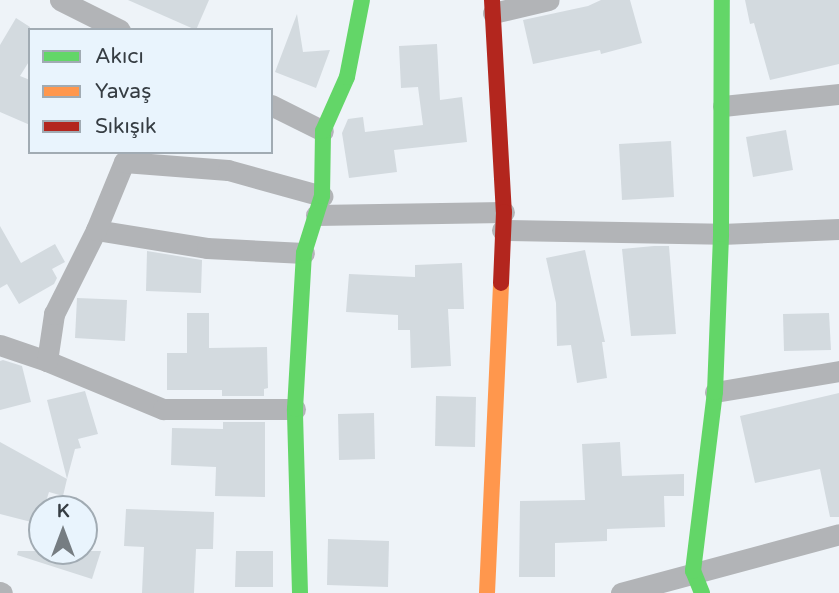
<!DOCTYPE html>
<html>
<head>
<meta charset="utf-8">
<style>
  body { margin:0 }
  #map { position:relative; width:839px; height:593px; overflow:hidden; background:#eef3f8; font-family:"Varela Round",sans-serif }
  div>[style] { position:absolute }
  .building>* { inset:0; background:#d3dadf }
  .street>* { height:21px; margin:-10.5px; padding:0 10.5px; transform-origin:10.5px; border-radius:10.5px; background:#b2b4b7 }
  .fast>* { height:16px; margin:-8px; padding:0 8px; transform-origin:8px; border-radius:8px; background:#63d668 }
  .slow>* { height:16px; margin:-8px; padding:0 8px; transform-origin:8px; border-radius:8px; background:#ff974d }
  .jam>* { height:16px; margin:-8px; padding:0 8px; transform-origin:8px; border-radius:8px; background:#b3261e }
  span { translate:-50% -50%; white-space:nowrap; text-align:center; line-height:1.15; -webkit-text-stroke:6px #e9f4fd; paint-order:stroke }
  .legend { position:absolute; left:28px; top:28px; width:245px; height:126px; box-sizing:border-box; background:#e9f4fd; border:2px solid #a1abb3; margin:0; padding:9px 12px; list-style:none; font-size:21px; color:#363d43 }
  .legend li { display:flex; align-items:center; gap:14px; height:35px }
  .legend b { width:35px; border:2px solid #a1abb3 }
  .north { position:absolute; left:28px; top:495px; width:70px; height:70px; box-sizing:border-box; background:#e9f4fd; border:2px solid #a1abb3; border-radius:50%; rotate:0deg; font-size:19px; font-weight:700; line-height:28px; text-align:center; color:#363d43 }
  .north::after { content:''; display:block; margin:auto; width:24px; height:32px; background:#767d82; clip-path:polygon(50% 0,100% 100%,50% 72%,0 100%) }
</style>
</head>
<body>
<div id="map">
  <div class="building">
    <div style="clip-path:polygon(128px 0,209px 0,196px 30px)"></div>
    <div style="clip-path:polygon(601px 0,630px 0,642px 43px,601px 54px,600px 50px,533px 64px,523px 20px,588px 6px)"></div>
    <div style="clip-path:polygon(745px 0,839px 0,839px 64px,770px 80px,754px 23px,750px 24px)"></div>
    <div style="clip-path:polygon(297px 14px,303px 52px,330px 50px,316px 88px,275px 72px)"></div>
    <div style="clip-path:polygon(16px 18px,30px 27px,30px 60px,20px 76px,30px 80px,30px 125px,0 112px,0 45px)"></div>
    <div style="clip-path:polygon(437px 44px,440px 100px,462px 97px,467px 142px,394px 150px,397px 172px,349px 178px,342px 133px,348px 119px,363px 117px,365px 132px,423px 125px,418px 87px,401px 88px,399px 46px)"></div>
    <div style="clip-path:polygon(786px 130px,793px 170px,753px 177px,746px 137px)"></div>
    <div style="clip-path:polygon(671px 141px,674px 197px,622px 200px,619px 144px)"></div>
    <div style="clip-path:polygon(0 226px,21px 263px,55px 244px,65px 262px,52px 269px,57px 278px,54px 284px,19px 304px,7px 284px,0 288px)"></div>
    <div style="clip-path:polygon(654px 246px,669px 246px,676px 334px,631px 336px,622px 249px)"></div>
    <div style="clip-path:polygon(585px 250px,605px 342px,602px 342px,607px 378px,577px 383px,571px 345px,557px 346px,556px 303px,546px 258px)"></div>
    <div style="clip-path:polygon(147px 251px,202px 260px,201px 293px,146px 291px)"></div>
    <div style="clip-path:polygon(462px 263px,464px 309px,448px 309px,451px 366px,411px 368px,410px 330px,398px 330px,398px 315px,346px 312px,349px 274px,415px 277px,415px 265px)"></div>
    <div style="clip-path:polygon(77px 298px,127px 300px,125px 341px,75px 338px)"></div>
    <div style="clip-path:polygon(187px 313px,209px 313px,209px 348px,267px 347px,268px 388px,264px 389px,264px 396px,222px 396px,222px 390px,167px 390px,167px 353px,187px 353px)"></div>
    <div style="clip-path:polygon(829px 313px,831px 350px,784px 351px,783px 314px)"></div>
    <div style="clip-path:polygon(3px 360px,22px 366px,31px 402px,0 410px,0 361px)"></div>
    <div style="clip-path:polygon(85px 391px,98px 434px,78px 439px,81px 448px,75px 449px,67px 479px,47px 400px)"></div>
    <div style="clip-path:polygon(839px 393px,839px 517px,830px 517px,820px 469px,755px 483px,740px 416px)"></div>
    <div style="clip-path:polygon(436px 396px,476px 397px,475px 447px,435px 446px)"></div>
    <div style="clip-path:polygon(374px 413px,375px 459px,339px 460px,338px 414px)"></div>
    <div style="clip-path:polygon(223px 422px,265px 422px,265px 497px,215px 496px,216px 467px,171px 465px,172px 428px,223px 429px)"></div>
    <div style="clip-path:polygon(0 442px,67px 479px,63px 496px,49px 492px,39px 524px,0 514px)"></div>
    <div style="clip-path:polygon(620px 442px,622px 476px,684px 474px,684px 496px,664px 496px,665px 527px,607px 529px,607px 541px,555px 543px,555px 577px,519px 577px,520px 501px,585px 500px,582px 444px)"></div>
    <div style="clip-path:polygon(126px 509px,214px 512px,213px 549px,196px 549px,194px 593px,142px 593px,144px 547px,124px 546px)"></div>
    <div style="clip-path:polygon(328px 539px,389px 541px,388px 587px,327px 585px)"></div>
    <div style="clip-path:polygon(18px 551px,101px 551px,92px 579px,17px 555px)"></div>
    <div style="clip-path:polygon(236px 551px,273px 551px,273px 587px,235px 587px)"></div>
  </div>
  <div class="street">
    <div style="left:60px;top:0;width:67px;rotate:26.6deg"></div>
    <div style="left:493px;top:13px;width:57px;rotate:-13.1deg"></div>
    <div style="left:271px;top:105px;width:58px;rotate:26.6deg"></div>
    <div style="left:723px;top:106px;width:117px;rotate:-5.9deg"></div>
    <div style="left:316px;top:215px;width:188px;rotate:-0.9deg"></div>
    <div style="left:96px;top:230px;width:112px;rotate:9.2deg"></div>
    <div style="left:207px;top:248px;width:97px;rotate:3deg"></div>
    <div style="left:502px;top:230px;width:219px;rotate:1deg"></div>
    <div style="left:721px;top:234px;width:118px;rotate:-2.4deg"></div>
    <div style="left:0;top:345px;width:50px;rotate:18.8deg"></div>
    <div style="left:47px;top:361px;width:126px;rotate:22.5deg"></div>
    <div style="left:163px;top:409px;width:132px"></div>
    <div style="left:47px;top:361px;width:48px;rotate:-81.5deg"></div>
    <div style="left:54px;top:314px;width:94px;rotate:-63.4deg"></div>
    <div style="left:96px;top:230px;width:74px;rotate:-67.6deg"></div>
    <div style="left:124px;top:162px;width:104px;rotate:4.4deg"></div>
    <div style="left:228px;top:170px;width:98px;rotate:15.5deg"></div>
    <div style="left:715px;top:392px;width:126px;rotate:-9.6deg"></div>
    <div style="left:0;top:592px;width:2px;rotate:27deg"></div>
    <div style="left:621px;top:593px;width:226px;rotate:-15.1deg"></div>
  </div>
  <div class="fast">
    <div style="left:300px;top:593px;width:184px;rotate:-91.6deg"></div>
    <div style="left:295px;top:409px;width:156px;rotate:-86.7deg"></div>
    <div style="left:304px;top:253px;width:60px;rotate:-72.5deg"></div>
    <div style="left:322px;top:196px;width:65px;rotate:-89.1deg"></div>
    <div style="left:323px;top:131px;width:59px;rotate:-66deg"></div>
    <div style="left:347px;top:77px;width:78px;rotate:-79deg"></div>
    <div style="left:702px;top:593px;width:24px;rotate:-112deg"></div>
    <div style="left:693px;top:571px;width:180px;rotate:-83deg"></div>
    <div style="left:715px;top:392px;width:158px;rotate:-87.8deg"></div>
    <div style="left:721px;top:234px;width:234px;rotate:-89.8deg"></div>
  </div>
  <div class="slow">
    <div style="left:487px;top:593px;width:310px;rotate:-87.4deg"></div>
  </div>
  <div class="jam">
    <div style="left:492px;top:0;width:212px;rotate:86.8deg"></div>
    <div style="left:504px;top:212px;width:71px;rotate:92.4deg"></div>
  </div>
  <ul class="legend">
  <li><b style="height:9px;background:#63d668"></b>Akıcı</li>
  <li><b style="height:9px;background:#ff974d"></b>Yavaş</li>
  <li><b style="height:9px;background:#b3261e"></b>Sıkışık</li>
  </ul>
  <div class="north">K</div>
</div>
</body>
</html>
